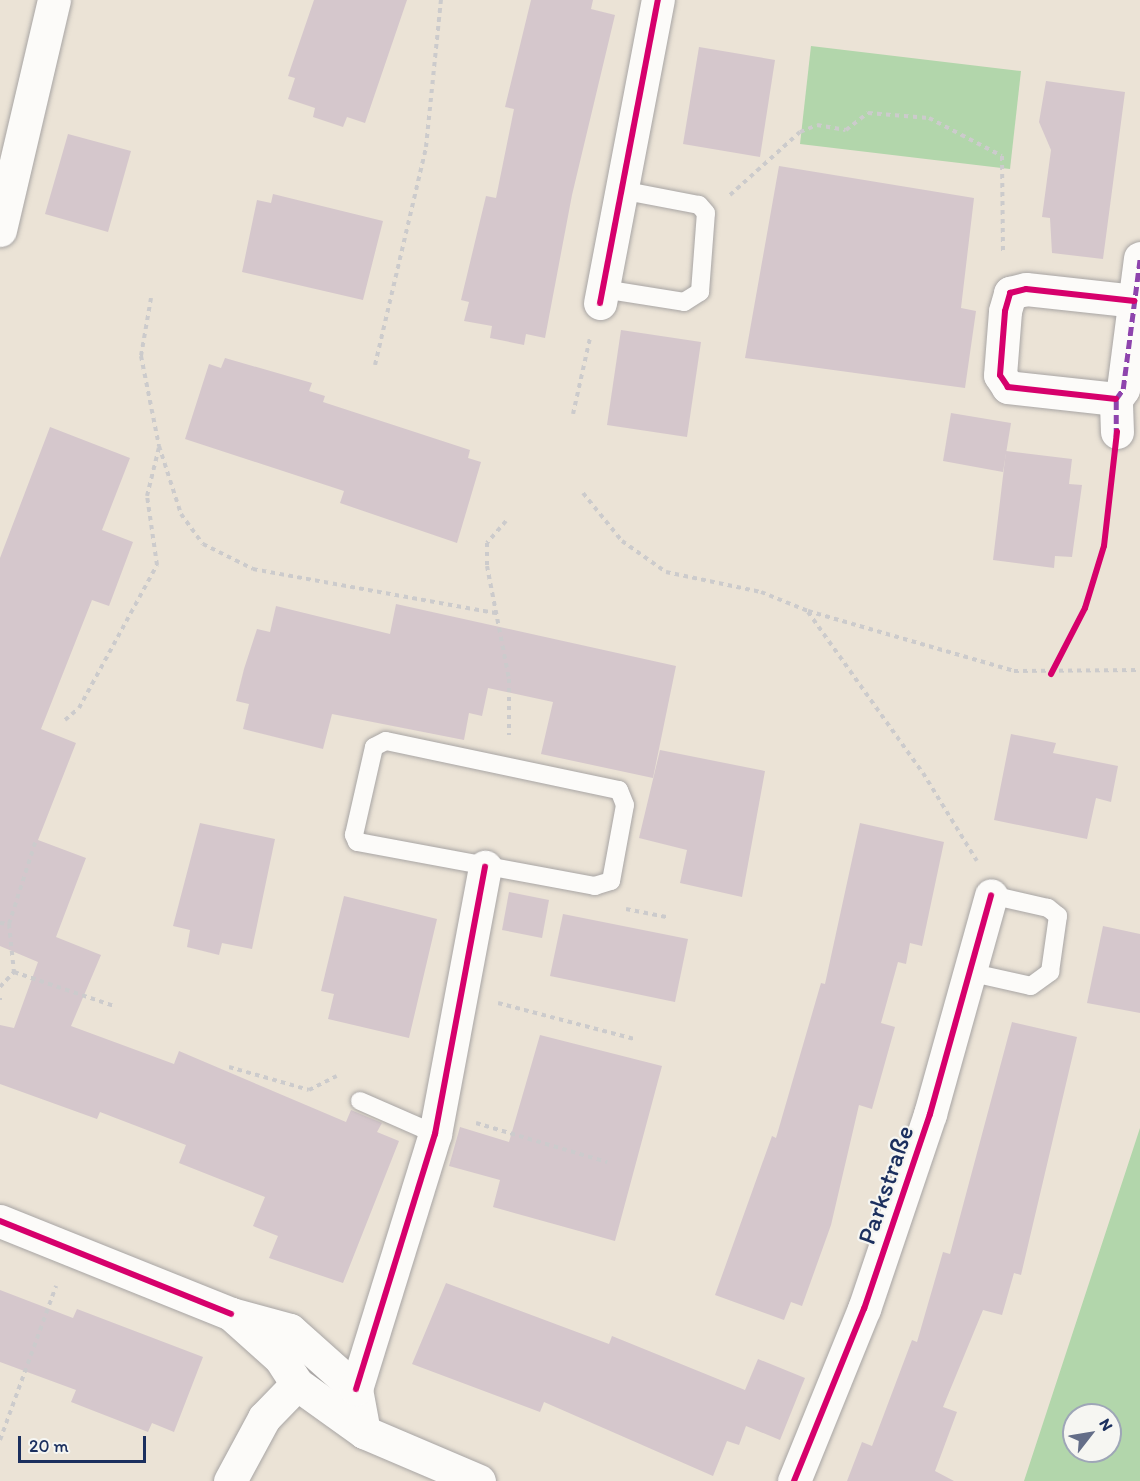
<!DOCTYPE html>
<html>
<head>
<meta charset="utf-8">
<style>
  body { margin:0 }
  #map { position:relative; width:1140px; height:1481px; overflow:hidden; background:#ebe3d6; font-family:Itim,sans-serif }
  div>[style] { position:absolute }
  .green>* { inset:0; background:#b2d6ab }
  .building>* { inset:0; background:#d5c7cc }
  .path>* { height:4px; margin-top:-2px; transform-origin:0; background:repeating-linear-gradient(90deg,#cccbcc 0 4.5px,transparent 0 9px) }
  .roads { filter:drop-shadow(0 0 2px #a8a5a4) drop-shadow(0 0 2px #a8a5a4) }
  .service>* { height:18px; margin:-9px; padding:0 9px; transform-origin:9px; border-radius:9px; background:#fcfbf9 }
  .minor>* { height:33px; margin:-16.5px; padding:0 16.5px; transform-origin:16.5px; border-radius:16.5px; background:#fcfbf9 }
  .quiet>* { height:4.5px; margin-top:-2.25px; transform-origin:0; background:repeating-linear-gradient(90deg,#8e44ad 0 9px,transparent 0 13.5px) }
  .cycleway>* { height:6px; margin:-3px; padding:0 3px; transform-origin:3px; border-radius:3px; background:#d6006c }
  span { translate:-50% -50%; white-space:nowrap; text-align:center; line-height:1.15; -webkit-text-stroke:4.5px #f6f6f2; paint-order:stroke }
  .street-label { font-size:26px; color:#1b2f5e }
  .north { position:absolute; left:1062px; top:1403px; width:60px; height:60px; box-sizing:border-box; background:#f6f6f2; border:2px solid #9ea6b7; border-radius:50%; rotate:59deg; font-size:16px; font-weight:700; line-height:24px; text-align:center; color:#1b2f5e }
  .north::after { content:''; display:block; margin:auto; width:21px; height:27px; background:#646e88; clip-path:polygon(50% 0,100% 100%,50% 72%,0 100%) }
  .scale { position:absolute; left:18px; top:1436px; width:128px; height:27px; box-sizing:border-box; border:3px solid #1b2f5e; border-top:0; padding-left:8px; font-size:18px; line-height:21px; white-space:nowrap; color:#1b2f5e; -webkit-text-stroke:4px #f6f6f2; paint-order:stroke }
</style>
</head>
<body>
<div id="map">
  <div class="green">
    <div style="clip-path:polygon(811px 46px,1021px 71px,1010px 169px,800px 144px)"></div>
    <div style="clip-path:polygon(evenodd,1140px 1128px,1140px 1481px,1024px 1481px,1140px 1128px,1074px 1415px,1110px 1415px,1110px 1451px,1074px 1451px,1074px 1415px)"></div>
  </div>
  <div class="building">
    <div style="clip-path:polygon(314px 0,407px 0,365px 123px,347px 117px,343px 127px,313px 117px,315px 108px,288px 99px,295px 78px,288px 76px)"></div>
    <div style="clip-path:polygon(531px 0,593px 0,591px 9px,615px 15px,572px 195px,545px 338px,526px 334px,524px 345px,490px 338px,492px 326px,464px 321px,469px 302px,461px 300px,486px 196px,496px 198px,514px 109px,505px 107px)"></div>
    <div style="clip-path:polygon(699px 47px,775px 60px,760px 157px,683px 144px)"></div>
    <div style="clip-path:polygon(1046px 81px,1125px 92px,1103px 259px,1052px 253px,1050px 218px,1042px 217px,1051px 150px,1039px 122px)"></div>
    <div style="clip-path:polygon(68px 134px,131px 151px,108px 232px,45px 214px)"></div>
    <div style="clip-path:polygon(779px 166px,974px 198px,961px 308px,976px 311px,965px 388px,745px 358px)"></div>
    <div style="clip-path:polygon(273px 194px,383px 221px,363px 300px,242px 272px,257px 200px,271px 203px)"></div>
    <div style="clip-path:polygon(621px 330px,701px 342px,687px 437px,607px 425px)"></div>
    <div style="clip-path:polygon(225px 358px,312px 383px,309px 391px,325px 396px,323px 402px,470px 450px,468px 458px,481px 462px,457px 543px,340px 503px,344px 491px,185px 439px,209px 364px,221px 368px)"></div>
    <div style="clip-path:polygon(951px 413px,1011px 423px,1003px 472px,943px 461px)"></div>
    <div style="clip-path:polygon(50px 427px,130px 458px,102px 530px,133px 542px,109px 606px,92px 600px,41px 729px,76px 743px,38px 840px,86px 858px,56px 937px,101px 955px,71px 1026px,174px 1064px,179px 1051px,346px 1122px,351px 1110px,382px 1123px,377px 1132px,399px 1141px,343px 1283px,269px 1258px,278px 1236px,253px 1226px,265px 1197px,179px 1163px,186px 1145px,100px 1112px,97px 1119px,0 1084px,0 1025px,14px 1028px,38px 962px,0 946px,0 558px)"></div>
    <div style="clip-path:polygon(1006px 451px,1072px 459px,1069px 484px,1082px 485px,1072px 557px,1055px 556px,1054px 568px,993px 560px)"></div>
    <div style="clip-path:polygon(396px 604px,676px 666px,653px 778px,541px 754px,553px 702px,488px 688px,482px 716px,469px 713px,464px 740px,332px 714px,323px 749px,243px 729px,249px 704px,236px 701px,244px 669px,257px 629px,270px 632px,276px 606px,390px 634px)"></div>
    <div style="clip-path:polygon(1011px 734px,1056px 743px,1053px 753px,1118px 766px,1111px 802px,1096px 798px,1087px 839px,994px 820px)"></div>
    <div style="clip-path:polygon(660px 750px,765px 771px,742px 897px,680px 883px,687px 850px,639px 838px)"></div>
    <div style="clip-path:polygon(200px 823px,275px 839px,252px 949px,222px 943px,219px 955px,187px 947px,190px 930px,173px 926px)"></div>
    <div style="clip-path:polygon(860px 823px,944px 842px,922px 946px,910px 943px,906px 964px,898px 962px,881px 1023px,895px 1027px,872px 1109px,859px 1105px,831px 1225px,802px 1306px,791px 1302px,784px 1320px,715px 1295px,772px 1136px,776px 1138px,821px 983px,825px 984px)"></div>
    <div style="clip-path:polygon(509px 892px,549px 900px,542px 938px,502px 930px)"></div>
    <div style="clip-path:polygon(344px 896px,437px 919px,409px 1038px,328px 1019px,334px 994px,321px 991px)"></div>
    <div style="clip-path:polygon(563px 914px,688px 939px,675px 1002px,550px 976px)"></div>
    <div style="clip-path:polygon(1103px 926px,1140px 934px,1140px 1013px,1087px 1003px)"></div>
    <div style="clip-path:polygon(1012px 1022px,1077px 1037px,1021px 1275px,1014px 1273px,1002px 1315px,983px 1310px,943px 1407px,957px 1412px,935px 1471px,954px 1481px,847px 1481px,862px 1442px,872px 1446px,912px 1340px,917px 1342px,943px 1252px,950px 1254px)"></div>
    <div style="clip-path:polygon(540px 1035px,662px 1066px,615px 1241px,493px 1207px,500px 1180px,449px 1166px,460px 1127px,509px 1142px)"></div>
    <div style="clip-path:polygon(446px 1283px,609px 1344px,612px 1336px,745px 1390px,758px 1359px,805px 1378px,780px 1440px,746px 1426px,739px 1445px,727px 1441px,713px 1476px,544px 1402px,540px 1412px,412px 1364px)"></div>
    <div style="clip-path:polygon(0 1290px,73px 1318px,77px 1309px,203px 1357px,174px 1432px,152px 1423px,148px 1432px,71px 1402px,76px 1390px,0 1362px)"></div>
  </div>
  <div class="path">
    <div style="left:730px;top:195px;width:94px;rotate:-42deg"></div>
    <div style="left:800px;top:132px;width:18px;rotate:-22deg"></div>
    <div style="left:817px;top:125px;width:29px;rotate:10deg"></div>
    <div style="left:846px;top:130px;width:28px;rotate:-38deg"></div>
    <div style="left:868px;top:113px;width:61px;rotate:4.7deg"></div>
    <div style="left:929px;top:118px;width:82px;rotate:27.5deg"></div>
    <div style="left:1002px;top:156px;width:98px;rotate:89.4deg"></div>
    <div style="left:151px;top:298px;width:59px;rotate:99.8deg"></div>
    <div style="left:141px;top:356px;width:92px;rotate:78.7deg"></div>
    <div style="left:159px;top:446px;width:71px;rotate:72.1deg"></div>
    <div style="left:181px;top:514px;width:37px;rotate:54deg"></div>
    <div style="left:203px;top:544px;width:56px;rotate:26.6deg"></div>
    <div style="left:253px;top:569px;width:246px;rotate:10.3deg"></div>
    <div style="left:375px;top:365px;width:224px;rotate:-76.8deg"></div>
    <div style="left:426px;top:147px;width:148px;rotate:-84.2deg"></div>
    <div style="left:573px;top:414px;width:78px;rotate:-77.4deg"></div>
    <div style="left:583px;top:493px;width:62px;rotate:50.9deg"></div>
    <div style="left:622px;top:541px;width:54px;rotate:35.2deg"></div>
    <div style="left:666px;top:572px;width:97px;rotate:11.9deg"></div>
    <div style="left:761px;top:592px;width:51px;rotate:22deg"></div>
    <div style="left:808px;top:611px;width:215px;rotate:16.2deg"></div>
    <div style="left:1014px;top:671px;width:126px;rotate:-0.5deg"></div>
    <div style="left:506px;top:521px;width:29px;rotate:131deg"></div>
    <div style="left:487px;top:543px;width:23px;rotate:90deg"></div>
    <div style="left:487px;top:566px;width:115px;rotate:79deg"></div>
    <div style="left:509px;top:679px;width:56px;rotate:90deg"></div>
    <div style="left:808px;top:612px;width:198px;rotate:54.5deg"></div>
    <div style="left:923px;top:773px;width:103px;rotate:58.5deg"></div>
    <div style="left:65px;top:720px;width:18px;rotate:-41deg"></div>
    <div style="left:79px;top:708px;width:163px;rotate:-61.4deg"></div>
    <div style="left:157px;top:565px;width:70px;rotate:-98.2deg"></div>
    <div style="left:147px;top:496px;width:50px;rotate:-76.2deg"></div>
    <div style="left:626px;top:909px;width:41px;rotate:11.3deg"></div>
    <div style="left:0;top:923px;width:9px;rotate:6deg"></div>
    <div style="left:9px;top:924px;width:88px;rotate:-72.2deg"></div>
    <div style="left:9px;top:924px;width:48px;rotate:84.1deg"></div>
    <div style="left:0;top:987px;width:21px;rotate:-47deg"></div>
    <div style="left:14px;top:972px;width:106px;rotate:18.8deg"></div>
    <div style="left:0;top:998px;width:2px;rotate:90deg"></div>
    <div style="left:498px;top:1003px;width:141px;rotate:14.8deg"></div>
    <div style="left:229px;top:1067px;width:83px;rotate:16deg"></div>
    <div style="left:309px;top:1090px;width:31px;rotate:-27deg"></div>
    <div style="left:476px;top:1123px;width:137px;rotate:16.6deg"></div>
    <div style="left:0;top:1440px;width:164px;rotate:-70deg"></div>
  </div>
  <div class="roads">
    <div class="service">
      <div style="left:603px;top:289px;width:82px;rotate:9.1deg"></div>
      <div style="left:684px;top:302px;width:19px;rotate:-32deg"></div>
      <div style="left:700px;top:292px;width:79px;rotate:-85.7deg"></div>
      <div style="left:706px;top:213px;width:11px;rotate:-131deg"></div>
      <div style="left:699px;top:205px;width:79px;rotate:-169.1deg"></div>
      <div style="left:386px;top:741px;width:238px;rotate:11.9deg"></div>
      <div style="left:619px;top:790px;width:16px;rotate:68deg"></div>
      <div style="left:625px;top:805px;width:77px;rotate:100.4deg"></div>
      <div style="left:611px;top:881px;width:17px;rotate:163deg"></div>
      <div style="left:595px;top:886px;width:242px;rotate:-169.5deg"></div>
      <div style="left:357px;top:842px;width:8px;rotate:-113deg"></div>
      <div style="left:354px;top:835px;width:90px;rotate:-77.2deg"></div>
      <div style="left:374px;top:747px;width:13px;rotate:-27deg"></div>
      <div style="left:973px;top:973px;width:59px;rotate:12.6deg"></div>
      <div style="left:1031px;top:986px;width:24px;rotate:-36deg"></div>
      <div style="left:1050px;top:972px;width:57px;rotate:-81.9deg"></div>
      <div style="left:1058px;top:916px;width:13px;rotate:-141deg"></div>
      <div style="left:1048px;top:908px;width:58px;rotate:-167.2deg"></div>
      <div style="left:360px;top:1101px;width:82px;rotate:23.7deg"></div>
    </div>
    <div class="minor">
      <div style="left:0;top:230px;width:236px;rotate:-76.8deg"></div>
      <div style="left:600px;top:303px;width:309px;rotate:-79.2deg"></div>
      <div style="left:1116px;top:399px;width:109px;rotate:-173.7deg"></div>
      <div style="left:1008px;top:387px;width:14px;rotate:-124deg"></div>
      <div style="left:1000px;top:375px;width:64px;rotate:-85.5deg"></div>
      <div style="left:1005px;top:311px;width:19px;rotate:-74deg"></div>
      <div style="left:1010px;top:293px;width:16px;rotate:-14deg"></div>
      <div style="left:1026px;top:289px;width:109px;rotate:6.3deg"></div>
      <div style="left:1117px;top:432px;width:33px;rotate:-92deg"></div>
      <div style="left:1116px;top:399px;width:12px;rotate:-55deg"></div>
      <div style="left:1123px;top:389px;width:132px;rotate:-82.6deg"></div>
      <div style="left:0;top:1221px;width:249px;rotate:21.9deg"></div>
      <div style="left:231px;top:1314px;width:61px;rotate:15.2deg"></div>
      <div style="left:290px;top:1330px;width:89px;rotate:41.8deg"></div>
      <div style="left:356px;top:1389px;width:44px;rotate:79.5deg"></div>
      <div style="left:364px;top:1432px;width:82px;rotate:-144.4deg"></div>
      <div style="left:297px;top:1384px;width:31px;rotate:-123deg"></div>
      <div style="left:280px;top:1358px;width:66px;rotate:-138.1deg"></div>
      <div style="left:356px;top:1389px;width:267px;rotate:-72.8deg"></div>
      <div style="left:435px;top:1134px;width:272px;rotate:-79.4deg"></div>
      <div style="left:364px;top:1432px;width:125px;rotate:23.1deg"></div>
      <div style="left:230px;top:1481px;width:72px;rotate:-61.6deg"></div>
      <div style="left:264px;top:1418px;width:47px;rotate:-45.9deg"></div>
      <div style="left:794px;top:1481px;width:186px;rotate:-67.9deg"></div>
      <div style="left:864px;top:1309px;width:206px;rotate:-71.3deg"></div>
      <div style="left:930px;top:1114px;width:227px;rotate:-74.4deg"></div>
    </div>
  </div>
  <div class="quiet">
    <div style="left:1116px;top:437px;width:38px;rotate:-90deg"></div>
    <div style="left:1116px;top:399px;width:12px;rotate:-55deg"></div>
    <div style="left:1123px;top:389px;width:132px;rotate:-82.6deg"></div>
  </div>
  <div class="cycleway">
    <div style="left:600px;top:303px;width:309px;rotate:-79.2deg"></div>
    <div style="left:1116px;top:399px;width:109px;rotate:-173.7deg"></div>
    <div style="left:1008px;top:387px;width:14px;rotate:-124deg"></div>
    <div style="left:1000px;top:375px;width:64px;rotate:-85.5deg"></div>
    <div style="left:1005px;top:311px;width:19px;rotate:-74deg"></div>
    <div style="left:1010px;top:293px;width:16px;rotate:-14deg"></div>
    <div style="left:1026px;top:289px;width:109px;rotate:6.3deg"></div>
    <div style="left:1051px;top:674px;width:74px;rotate:-62.7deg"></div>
    <div style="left:1085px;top:608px;width:65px;rotate:-73deg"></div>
    <div style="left:1104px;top:546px;width:115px;rotate:-83.5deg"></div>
    <div style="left:0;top:1221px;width:249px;rotate:21.9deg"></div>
    <div style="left:356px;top:1389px;width:267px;rotate:-72.8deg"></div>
    <div style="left:435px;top:1134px;width:272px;rotate:-79.4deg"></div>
    <div style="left:794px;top:1481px;width:186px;rotate:-67.9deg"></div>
    <div style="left:864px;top:1309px;width:206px;rotate:-71.3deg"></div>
    <div style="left:930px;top:1114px;width:227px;rotate:-74.4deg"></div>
  </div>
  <div class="street-label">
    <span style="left:886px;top:1185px;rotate:-71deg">Parkstraße</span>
  </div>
  <div class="north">N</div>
  <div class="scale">20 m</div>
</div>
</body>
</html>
